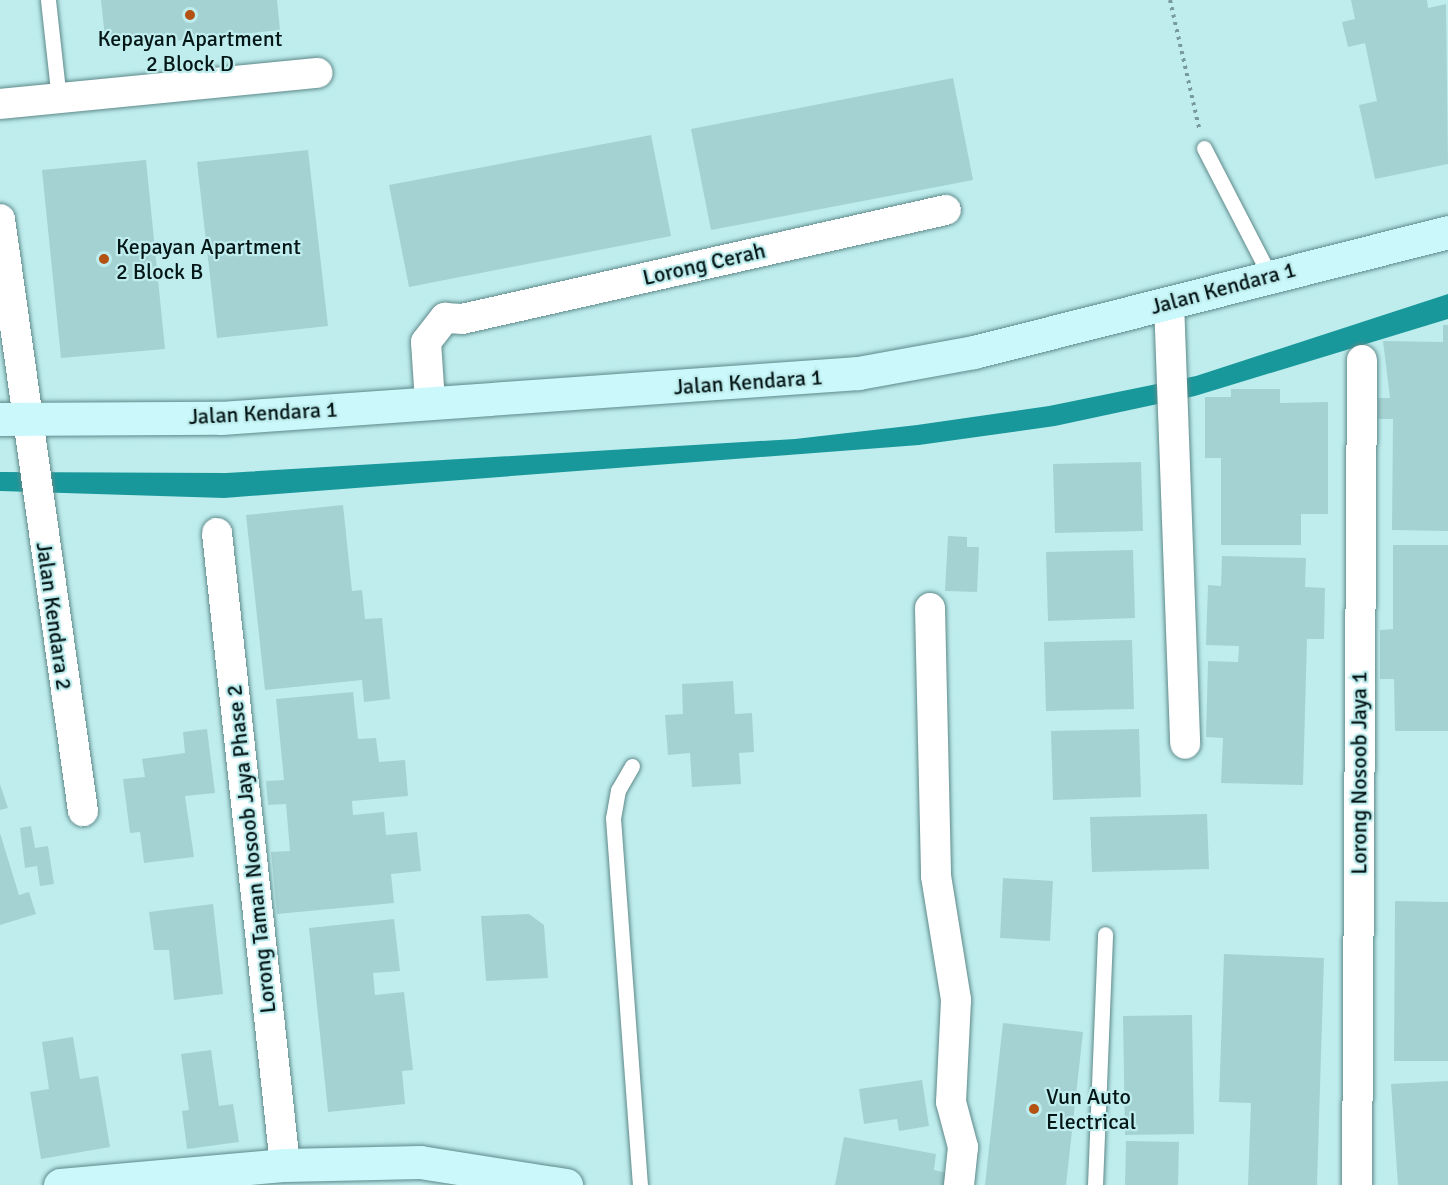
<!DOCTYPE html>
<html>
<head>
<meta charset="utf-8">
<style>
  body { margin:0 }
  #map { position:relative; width:1448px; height:1185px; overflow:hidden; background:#bfedee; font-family:Signika,sans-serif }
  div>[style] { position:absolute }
  .water>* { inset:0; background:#19989b }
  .building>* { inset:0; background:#a4d2d3 }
  .path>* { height:4px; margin-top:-2px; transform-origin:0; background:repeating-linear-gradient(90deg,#779a9b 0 3px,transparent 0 7.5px) }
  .roads { filter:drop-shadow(0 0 2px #5e898a) drop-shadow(0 0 2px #5e898a) }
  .lane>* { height:15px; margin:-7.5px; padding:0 7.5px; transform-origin:7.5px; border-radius:7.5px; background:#fff }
  .street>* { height:30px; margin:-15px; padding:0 15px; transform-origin:15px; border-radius:15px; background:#fff }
  .secondary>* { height:33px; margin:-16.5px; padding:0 16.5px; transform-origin:16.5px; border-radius:16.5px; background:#cbf8fa }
  .dots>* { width:16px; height:16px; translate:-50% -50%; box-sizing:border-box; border:3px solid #bfedee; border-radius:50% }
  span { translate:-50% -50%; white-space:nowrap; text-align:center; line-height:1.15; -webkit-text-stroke:4.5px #bfedee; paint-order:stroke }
  .poi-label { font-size:22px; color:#051617 }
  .left { translate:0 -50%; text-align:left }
  .street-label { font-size:22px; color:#051617 }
</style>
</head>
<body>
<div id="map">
  <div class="water">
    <div style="clip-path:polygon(1448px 294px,1448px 319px,1195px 396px,1055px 426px,919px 445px,224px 498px,0 491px,0 472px,226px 473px,795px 439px,917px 425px,1049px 406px,1196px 376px)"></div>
  </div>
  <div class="building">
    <div style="clip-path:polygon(101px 0,277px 0,280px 30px,106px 48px)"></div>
    <div style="clip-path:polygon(1351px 0,1427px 0,1428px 8px,1446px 4px,1448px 164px,1375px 179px,1359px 105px,1377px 101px,1365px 43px,1348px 47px,1342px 22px,1355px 19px)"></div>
    <div style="clip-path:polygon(953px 78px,973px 180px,711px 230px,691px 129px)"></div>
    <div style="clip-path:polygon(651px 135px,671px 236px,409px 287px,389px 185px)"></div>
    <div style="clip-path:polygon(308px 150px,328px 326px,217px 338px,197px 162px)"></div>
    <div style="clip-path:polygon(146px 160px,165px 349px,61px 358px,42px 170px)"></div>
    <div style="clip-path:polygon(1443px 325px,1448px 325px,1448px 531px,1392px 530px,1393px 419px,1378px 419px,1378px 398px,1390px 398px,1383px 341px,1443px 342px)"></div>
    <div style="clip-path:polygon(1231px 389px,1280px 389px,1280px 403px,1328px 402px,1328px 514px,1301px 514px,1301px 545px,1221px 545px,1221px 458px,1205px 458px,1205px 397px,1231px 397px)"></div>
    <div style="clip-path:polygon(1141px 462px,1143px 531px,1055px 533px,1053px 464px)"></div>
    <div style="clip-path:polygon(343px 505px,352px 591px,362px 590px,365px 619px,382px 618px,390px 699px,364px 702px,362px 680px,265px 690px,246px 515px)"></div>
    <div style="clip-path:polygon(948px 536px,967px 537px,967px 547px,979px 547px,977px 592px,945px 591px)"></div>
    <div style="clip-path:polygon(1393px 545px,1448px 545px,1448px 731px,1395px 731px,1394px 679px,1380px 679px,1380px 630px,1393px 629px)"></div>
    <div style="clip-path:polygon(1133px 550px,1135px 618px,1048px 621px,1046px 552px)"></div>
    <div style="clip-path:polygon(1222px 556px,1306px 558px,1305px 587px,1325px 588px,1324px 639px,1307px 639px,1303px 785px,1221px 783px,1223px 738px,1206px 737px,1208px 661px,1238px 662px,1239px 646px,1206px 645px,1208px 585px,1221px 586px)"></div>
    <div style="clip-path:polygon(1132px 640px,1134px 709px,1046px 711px,1044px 642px)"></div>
    <div style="clip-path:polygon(733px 681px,735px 714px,752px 713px,754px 752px,739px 753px,741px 784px,692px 787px,690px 753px,668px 755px,665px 715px,683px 714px,682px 684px)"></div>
    <div style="clip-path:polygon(353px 692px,358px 739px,376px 738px,379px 762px,405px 760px,408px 796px,352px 801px,353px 815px,384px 812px,386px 835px,417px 832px,421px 871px,391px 874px,394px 903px,277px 914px,271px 852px,290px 851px,286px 804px,268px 805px,266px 781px,284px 780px,276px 699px)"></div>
    <div style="clip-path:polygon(207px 729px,215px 793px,185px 796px,194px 857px,144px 863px,140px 832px,130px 833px,123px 779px,145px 777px,142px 759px,185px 753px,183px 732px)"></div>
    <div style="clip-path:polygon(1139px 729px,1141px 797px,1053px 800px,1051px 731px)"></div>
    <div style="clip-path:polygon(0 784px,8px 808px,0 810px)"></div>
    <div style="clip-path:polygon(1207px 814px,1209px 869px,1092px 872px,1090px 817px)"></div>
    <div style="clip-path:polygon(31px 826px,35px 848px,48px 846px,54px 884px,40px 886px,37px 866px,25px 868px,20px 828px)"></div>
    <div style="clip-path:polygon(0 833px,19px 895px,29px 892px,36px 914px,0 925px)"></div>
    <div style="clip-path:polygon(1003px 878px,1053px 881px,1050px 941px,1000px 938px)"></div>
    <div style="clip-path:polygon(1395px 901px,1448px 902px,1448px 1061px,1394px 1061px)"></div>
    <div style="clip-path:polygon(213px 904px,223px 994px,174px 1000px,169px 950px,154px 950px,149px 912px)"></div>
    <div style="clip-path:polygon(529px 914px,544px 925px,548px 978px,486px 981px,481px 916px)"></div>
    <div style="clip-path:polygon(394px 919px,400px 971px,373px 973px,375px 995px,404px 992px,413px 1070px,402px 1071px,405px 1104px,328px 1112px,309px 928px)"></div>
    <div style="clip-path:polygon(1224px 954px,1324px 958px,1317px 1185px,1248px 1185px,1251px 1103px,1219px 1102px)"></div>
    <div style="clip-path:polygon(1192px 1015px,1194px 1134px,1125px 1135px,1123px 1016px)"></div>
    <div style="clip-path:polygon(1003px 1023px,1083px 1032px,1066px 1185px,985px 1185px)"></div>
    <div style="clip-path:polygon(73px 1037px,80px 1079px,98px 1076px,110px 1147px,41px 1159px,30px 1092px,49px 1089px,42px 1042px)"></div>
    <div style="clip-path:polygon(211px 1050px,219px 1106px,233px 1104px,239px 1142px,187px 1149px,182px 1111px,189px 1110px,181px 1054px)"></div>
    <div style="clip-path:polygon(922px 1080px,929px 1126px,899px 1131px,897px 1119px,864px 1124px,859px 1089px)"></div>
    <div style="clip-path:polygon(1448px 1081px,1448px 1185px,1398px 1185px,1391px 1084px)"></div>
    <div style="clip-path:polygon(844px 1137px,936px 1154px,934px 1170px,951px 1174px,949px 1185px,835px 1185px)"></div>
    <div style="clip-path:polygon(1126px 1141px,1179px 1142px,1178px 1185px,1125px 1185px)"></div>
  </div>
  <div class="path">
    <div style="left:1170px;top:0;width:131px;rotate:77.2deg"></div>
  </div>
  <div class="roads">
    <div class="lane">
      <div style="left:48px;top:0;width:100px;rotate:83.7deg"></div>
      <div style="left:1204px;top:148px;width:142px;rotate:62.7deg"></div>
      <div style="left:632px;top:766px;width:28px;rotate:120deg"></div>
      <div style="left:618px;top:790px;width:28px;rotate:100deg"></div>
      <div style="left:613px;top:818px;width:368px;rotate:85.8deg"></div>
      <div style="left:1095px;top:1185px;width:251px;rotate:-87.7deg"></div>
    </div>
    <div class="street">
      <div style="left:0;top:104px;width:319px;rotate:-5.6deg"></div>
      <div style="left:0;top:219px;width:598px;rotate:82.02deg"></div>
      <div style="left:1169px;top:302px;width:442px;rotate:87.9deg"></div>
      <div style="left:430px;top:402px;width:60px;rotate:-93.8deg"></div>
      <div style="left:426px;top:342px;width:31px;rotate:-52deg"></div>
      <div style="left:445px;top:318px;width:17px;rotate:3deg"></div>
      <div style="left:462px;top:319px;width:496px;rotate:-12.7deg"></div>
      <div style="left:217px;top:533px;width:636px;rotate:83.86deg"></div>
      <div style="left:930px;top:608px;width:268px;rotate:88.7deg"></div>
      <div style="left:936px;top:876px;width:126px;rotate:80.8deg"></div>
      <div style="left:956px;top:1000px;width:102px;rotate:92.8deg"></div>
      <div style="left:951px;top:1102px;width:47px;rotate:75.1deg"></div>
      <div style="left:963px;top:1147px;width:38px;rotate:96deg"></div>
      <div style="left:1357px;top:1185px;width:825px;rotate:-89.65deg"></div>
    </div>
    <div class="secondary">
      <div style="left:0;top:419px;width:221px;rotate:-0.3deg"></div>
      <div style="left:221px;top:418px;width:639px;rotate:-4.04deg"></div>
      <div style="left:858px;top:373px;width:118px;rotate:-10.3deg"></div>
      <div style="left:974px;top:352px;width:489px;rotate:-14.2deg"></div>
      <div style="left:60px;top:1185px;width:226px;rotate:-5.1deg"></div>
      <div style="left:285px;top:1165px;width:135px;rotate:-1.3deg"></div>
      <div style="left:420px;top:1162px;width:148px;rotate:9deg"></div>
    </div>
  </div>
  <div class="dots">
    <div style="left:190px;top:15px;background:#b35212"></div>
    <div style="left:104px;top:259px;background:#b35212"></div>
    <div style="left:1034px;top:1109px;background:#b35212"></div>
  </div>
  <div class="poi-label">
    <span style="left:190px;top:51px">Kepayan Apartment<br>2 Block D</span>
    <span class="left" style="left:116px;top:259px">Kepayan Apartment<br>2 Block B</span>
    <span class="left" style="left:1046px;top:1109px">Vun Auto<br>Electrical</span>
  </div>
  <div class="street-label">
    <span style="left:704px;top:264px;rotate:-13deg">Lorong Cerah</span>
    <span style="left:1223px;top:288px;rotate:-15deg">Jalan Kendara 1</span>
    <span style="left:748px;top:382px;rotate:-4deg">Jalan Kendara 1</span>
    <span style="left:263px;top:413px;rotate:-3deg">Jalan Kendara 1</span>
    <span style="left:54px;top:616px;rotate:82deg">Jalan Kendara 2</span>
    <span style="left:1359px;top:773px;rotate:-90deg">Lorong Nosoob Jaya 1</span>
    <span style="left:251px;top:849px;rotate:-96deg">Lorong Taman Nosoob Jaya Phase 2</span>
  </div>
</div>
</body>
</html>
